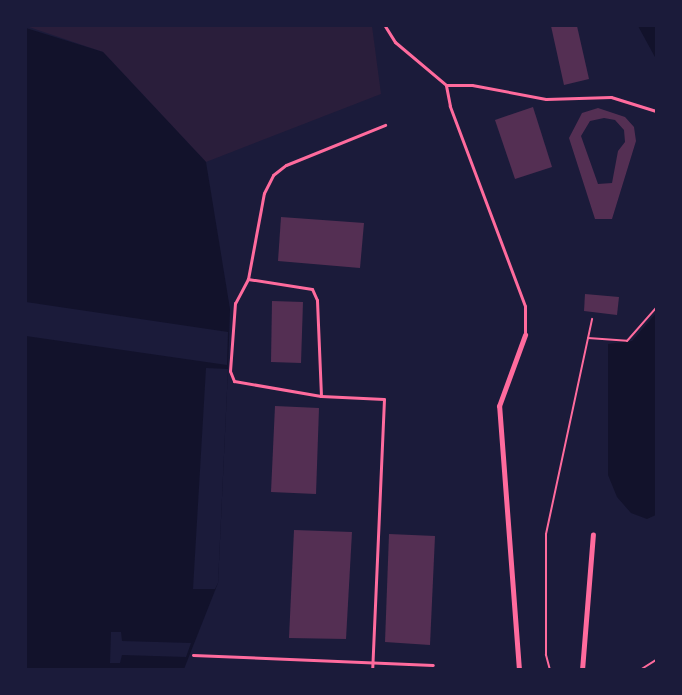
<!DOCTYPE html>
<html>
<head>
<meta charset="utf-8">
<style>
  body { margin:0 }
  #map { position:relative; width:682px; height:695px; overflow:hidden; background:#1b1b3a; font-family:"Titillium Web",sans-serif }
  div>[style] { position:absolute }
  .green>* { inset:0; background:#2a1e3b }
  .water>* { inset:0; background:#12122b }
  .pier>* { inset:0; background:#1b1b3a }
  .building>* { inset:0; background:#542f53 }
  .path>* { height:2px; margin:-1px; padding:0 1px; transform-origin:1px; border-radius:1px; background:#ff6b9d }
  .service>* { height:3px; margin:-1.5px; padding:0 1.5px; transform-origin:1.5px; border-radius:1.5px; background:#ff6b9d }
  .minor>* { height:5px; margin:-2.5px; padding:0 2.5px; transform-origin:2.5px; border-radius:2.5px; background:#ff6b9d }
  span { translate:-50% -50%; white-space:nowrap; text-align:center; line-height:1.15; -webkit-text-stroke:4.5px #1b1b3a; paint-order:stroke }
  .frame { position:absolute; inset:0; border:27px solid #1b1b3a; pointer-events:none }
</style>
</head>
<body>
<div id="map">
  <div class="green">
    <div style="clip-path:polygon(26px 26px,372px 26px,381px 94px,206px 162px,103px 52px)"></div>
  </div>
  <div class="water">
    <div style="clip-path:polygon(638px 26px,656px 26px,656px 59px)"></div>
    <div style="clip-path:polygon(26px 28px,103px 52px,206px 162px,230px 309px,228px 369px,218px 583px,184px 669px,26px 669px)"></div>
    <div style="clip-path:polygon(656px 313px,656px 515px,647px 519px,631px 513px,617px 497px,608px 475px,608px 344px,632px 341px)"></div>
  </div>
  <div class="pier">
    <div style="clip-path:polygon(26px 302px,228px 332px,227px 365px,26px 336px)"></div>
    <div style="clip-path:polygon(206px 368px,228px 369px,218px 583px,215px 589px,193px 589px)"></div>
    <div style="clip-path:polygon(111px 632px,121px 632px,122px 641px,191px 643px,186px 657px,122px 655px,120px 663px,110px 663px)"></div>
  </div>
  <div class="building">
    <div style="clip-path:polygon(551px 26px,577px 26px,589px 79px,564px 85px)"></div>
    <div style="clip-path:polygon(533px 107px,552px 167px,515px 179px,495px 120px)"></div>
    <div style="clip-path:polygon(evenodd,598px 108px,625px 117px,634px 127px,636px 141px,612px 219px,595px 219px,569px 138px,582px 113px,598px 108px,604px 118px,615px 120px,624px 130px,625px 142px,618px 151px,612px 183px,598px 184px,581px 136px,590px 121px,604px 118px)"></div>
    <div style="clip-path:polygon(281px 217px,364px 223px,360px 268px,278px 261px)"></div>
    <div style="clip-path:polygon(585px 294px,619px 297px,617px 315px,584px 311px)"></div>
    <div style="clip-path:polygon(272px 301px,303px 302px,301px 363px,271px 362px)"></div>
    <div style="clip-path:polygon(275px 406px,319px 408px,316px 494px,271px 492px)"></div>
    <div style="clip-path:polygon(294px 530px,352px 532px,346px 639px,289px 638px)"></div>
    <div style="clip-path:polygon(389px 534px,435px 536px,430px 645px,385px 642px)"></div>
  </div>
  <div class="path">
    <div style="left:588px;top:338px;width:39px;rotate:4deg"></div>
    <div style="left:627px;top:341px;width:44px;rotate:-48.7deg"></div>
    <div style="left:550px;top:670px;width:16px;rotate:-105deg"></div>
    <div style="left:546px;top:655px;width:121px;rotate:-90deg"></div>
    <div style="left:546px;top:534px;width:220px;rotate:-77.9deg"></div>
    <div style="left:640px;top:670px;width:19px;rotate:-32deg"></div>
  </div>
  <div class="service">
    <div style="left:385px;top:26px;width:19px;rotate:58deg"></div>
    <div style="left:395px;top:42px;width:67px;rotate:40.1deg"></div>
    <div style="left:248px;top:279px;width:27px;rotate:118deg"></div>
    <div style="left:235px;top:303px;width:68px;rotate:94.2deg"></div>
    <div style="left:230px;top:371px;width:11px;rotate:68deg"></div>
    <div style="left:234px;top:381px;width:88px;rotate:9.8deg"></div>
    <div style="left:321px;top:396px;width:63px;rotate:2.7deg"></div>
    <div style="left:384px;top:399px;width:271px;rotate:92.5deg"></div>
    <div style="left:525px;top:334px;width:28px;rotate:-90deg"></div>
    <div style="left:525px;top:306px;width:214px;rotate:-110.6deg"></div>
    <div style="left:450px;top:106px;width:21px;rotate:-101deg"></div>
    <div style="left:446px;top:85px;width:26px"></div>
    <div style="left:472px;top:85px;width:75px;rotate:10.7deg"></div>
    <div style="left:546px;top:99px;width:65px;rotate:-1.8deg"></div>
    <div style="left:611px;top:97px;width:47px;rotate:17.3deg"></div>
    <div style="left:321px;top:396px;width:96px;rotate:-92.4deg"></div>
    <div style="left:317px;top:300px;width:12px;rotate:-114deg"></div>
    <div style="left:312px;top:289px;width:65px;rotate:-171.1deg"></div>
    <div style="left:248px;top:279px;width:87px;rotate:-79.5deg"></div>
    <div style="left:264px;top:193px;width:20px;rotate:-63deg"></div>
    <div style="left:273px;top:175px;width:16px;rotate:-38deg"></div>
    <div style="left:286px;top:165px;width:107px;rotate:-22deg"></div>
    <div style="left:193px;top:655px;width:240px;rotate:2.4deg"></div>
  </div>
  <div class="minor">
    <div style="left:519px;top:670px;width:265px;rotate:-94.3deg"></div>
    <div style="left:499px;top:406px;width:76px;rotate:-69.9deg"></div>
    <div style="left:582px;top:670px;width:136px;rotate:-85.4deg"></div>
  </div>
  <div class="frame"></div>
</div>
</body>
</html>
